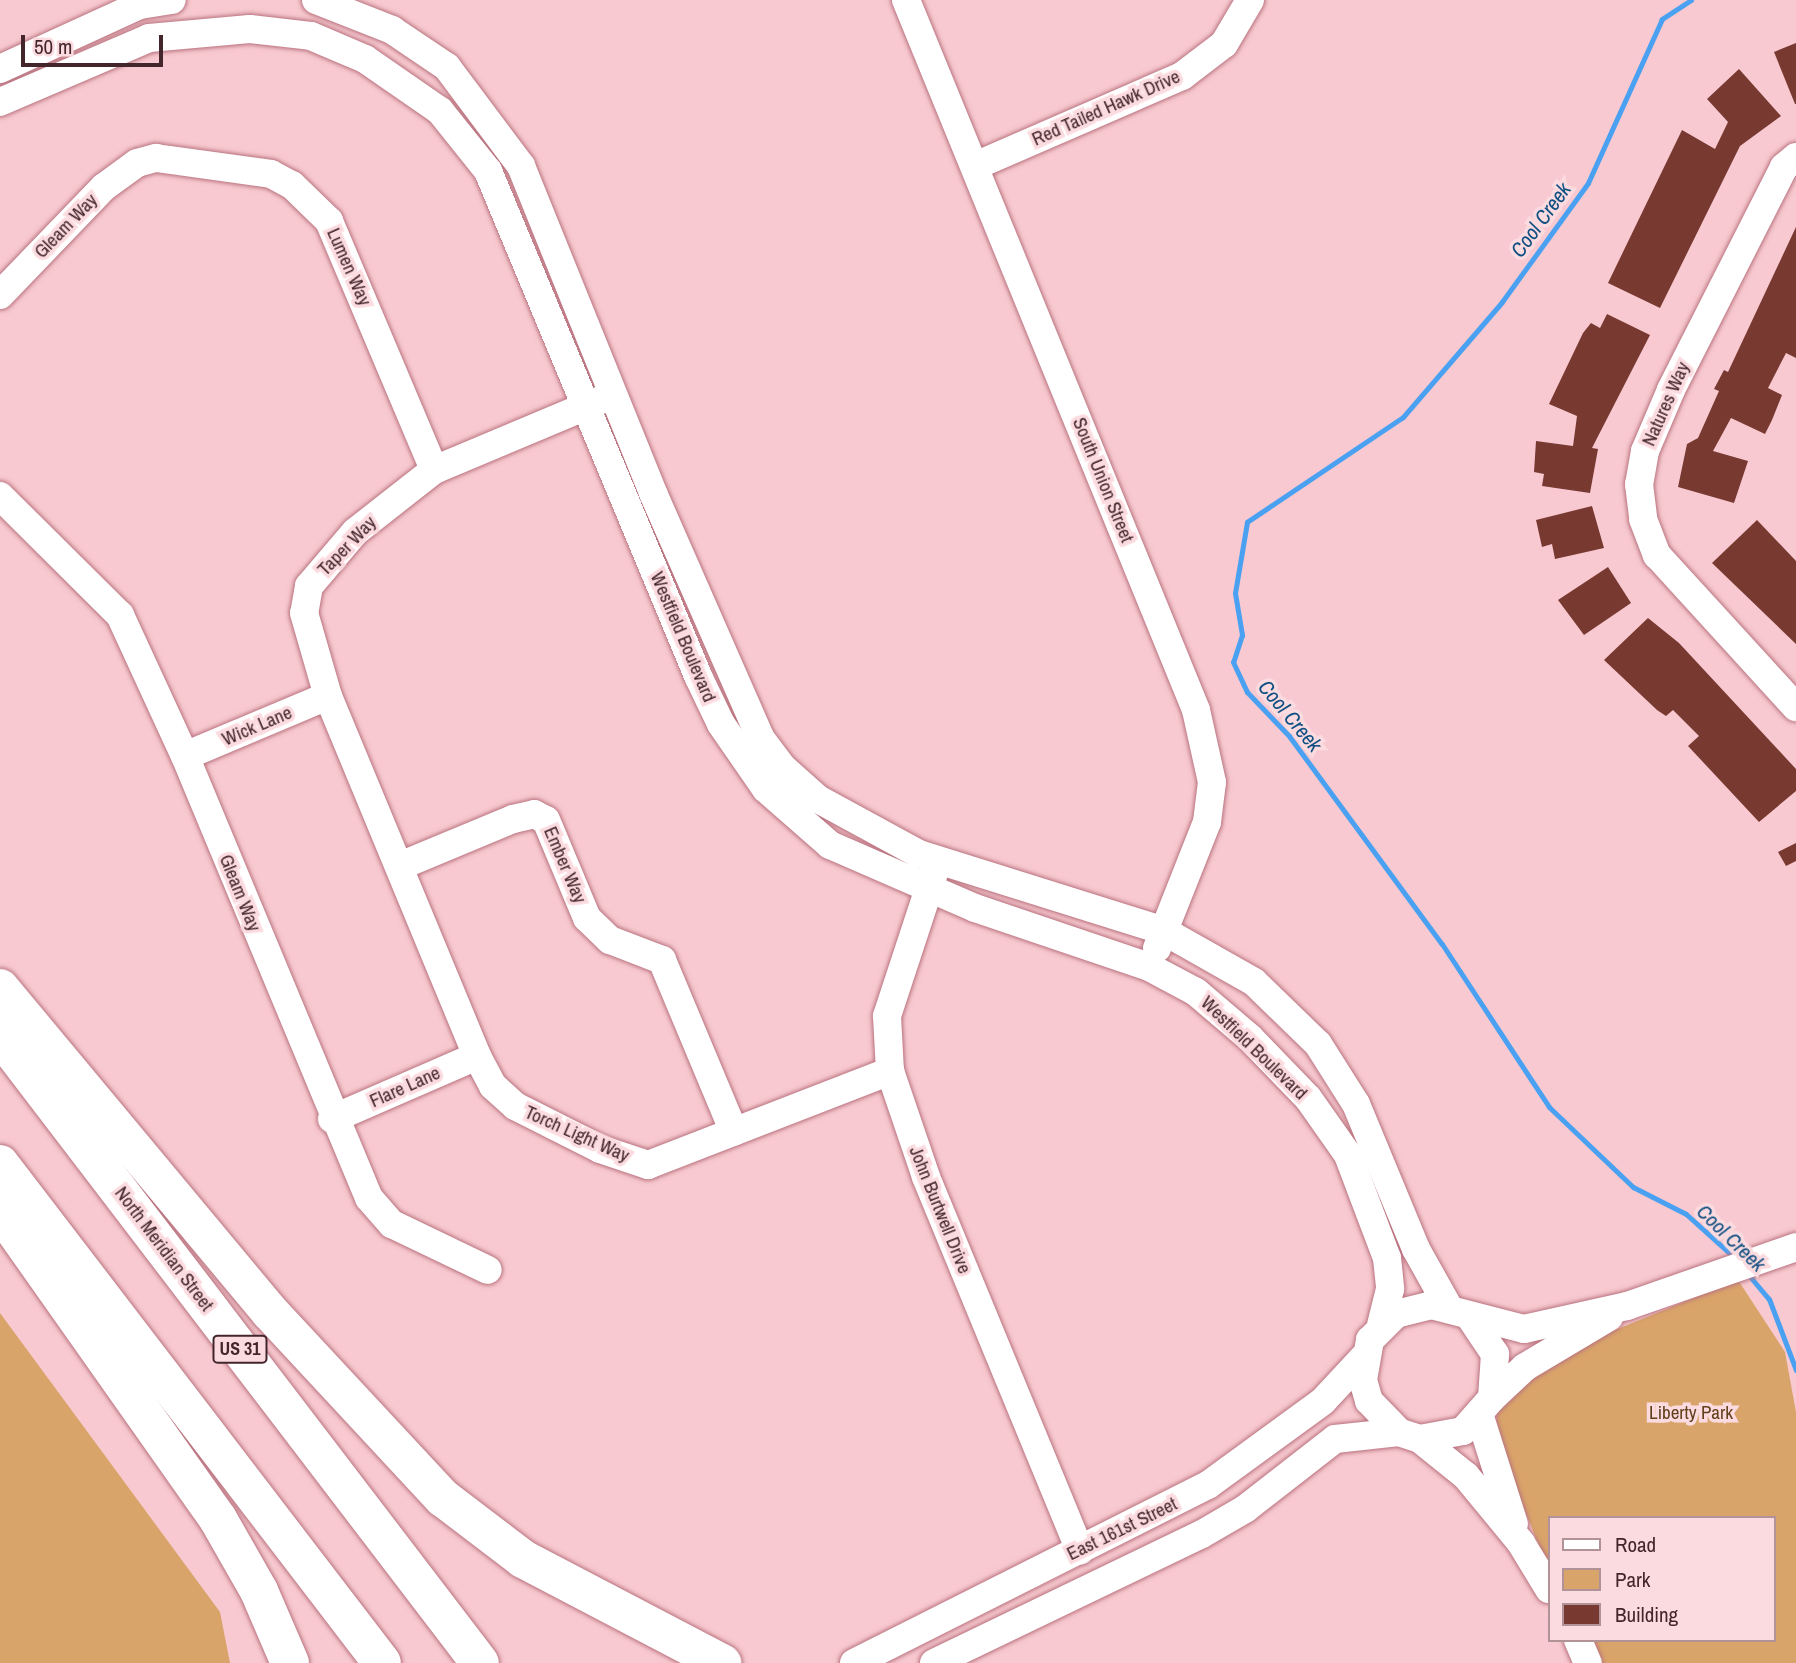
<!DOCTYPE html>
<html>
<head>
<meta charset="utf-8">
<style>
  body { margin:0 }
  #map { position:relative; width:1796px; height:1663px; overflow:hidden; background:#f8c9d0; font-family:"Archivo Narrow",sans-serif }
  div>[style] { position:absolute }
  .green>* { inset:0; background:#d9a46a }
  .stream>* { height:5px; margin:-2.5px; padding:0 2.5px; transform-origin:2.5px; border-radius:2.5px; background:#4aa1f1 }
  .building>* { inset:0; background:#783931 }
  .roads { filter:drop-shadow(0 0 2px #b9737f) drop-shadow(0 0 2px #b9737f) }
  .minor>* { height:28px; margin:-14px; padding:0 14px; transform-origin:14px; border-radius:14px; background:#fff }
  .highway>* { height:38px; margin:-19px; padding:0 19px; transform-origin:19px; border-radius:19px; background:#fff }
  span { translate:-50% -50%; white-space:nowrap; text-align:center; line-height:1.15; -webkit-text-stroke:7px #fbdbdf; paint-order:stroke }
  .shield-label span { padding:2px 5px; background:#fbdbdf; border:2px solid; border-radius:5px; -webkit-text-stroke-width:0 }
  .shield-label { font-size:18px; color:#43262b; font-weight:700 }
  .street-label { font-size:19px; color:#43262b }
  .park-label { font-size:19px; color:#604019 }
  .water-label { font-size:21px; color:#104f82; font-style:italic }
  .legend { position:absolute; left:1548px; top:1516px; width:228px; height:126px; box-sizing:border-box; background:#fbdbdf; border:2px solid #b19397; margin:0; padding:9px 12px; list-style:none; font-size:21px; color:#43262b }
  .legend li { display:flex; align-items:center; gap:14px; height:35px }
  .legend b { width:35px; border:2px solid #b19397 }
  .scale { position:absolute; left:21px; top:35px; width:142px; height:32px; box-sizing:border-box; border:4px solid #43262b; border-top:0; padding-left:9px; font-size:21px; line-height:24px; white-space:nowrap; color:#43262b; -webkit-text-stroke:5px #fbdbdf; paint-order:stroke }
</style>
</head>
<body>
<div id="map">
  <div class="green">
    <div style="clip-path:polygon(1738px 1280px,1785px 1352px,1796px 1412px,1796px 1663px,1588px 1663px,1578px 1640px,1773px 1640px,1773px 1518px,1549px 1518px,1549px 1570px,1496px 1440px,1497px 1404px,1526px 1376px,1588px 1341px)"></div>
    <div style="clip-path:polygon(0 1313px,220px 1612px,230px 1663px,0 1663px)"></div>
  </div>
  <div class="stream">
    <div style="left:1691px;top:0;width:35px;rotate:147deg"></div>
    <div style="left:1662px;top:19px;width:180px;rotate:114.3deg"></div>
    <div style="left:1588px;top:183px;width:147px;rotate:125.9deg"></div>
    <div style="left:1502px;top:302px;width:152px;rotate:130.7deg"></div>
    <div style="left:1403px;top:417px;width:188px;rotate:146.1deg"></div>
    <div style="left:1247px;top:522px;width:72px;rotate:99.6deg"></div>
    <div style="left:1235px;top:593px;width:43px;rotate:80.5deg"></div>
    <div style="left:1242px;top:635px;width:28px;rotate:108deg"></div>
    <div style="left:1233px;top:662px;width:33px;rotate:65deg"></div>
    <div style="left:1247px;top:692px;width:61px;rotate:46.3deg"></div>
    <div style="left:1289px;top:736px;width:258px;rotate:53.7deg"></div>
    <div style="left:1442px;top:944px;width:195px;rotate:56.7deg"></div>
    <div style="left:1549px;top:1107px;width:116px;rotate:43.6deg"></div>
    <div style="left:1633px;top:1187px;width:59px;rotate:27deg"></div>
    <div style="left:1686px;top:1214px;width:69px;rotate:42deg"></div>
    <div style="left:1747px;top:1273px;width:34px;rotate:50deg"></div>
    <div style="left:1769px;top:1299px;width:76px;rotate:69.2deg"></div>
  </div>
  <div class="building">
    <div style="clip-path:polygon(1796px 43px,1796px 104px,1795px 104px,1774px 52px)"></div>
    <div style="clip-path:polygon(1739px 69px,1781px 116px,1740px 146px,1660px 308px,1608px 283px,1682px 130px,1715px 149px,1728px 122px,1707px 99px)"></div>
    <div style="clip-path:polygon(1796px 227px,1796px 358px,1786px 353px,1768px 388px,1782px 395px,1772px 420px,1765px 434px,1731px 418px,1713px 451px,1748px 461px,1734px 503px,1678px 487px,1687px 444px,1698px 438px,1719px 391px,1714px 389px,1724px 370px,1728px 372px)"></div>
    <div style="clip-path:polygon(1607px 314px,1650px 335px,1592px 448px,1598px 449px,1590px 493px,1542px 486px,1544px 474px,1534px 472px,1536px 441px,1573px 446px,1577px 416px,1549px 404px,1583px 333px,1591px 323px,1600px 328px)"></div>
    <div style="clip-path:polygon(1592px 506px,1604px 548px,1555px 559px,1552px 544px,1542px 547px,1536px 520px)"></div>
    <div style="clip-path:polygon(1757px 520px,1796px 561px,1796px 644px,1712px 563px)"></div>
    <div style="clip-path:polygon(1608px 567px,1631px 603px,1584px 635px,1558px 600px)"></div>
    <div style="clip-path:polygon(1648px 618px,1679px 643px,1796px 769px,1796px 791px,1759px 822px,1688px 746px,1699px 736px,1673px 710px,1666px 716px,1657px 710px,1604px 660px)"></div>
    <div style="clip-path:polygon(1796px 843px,1796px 861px,1786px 866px,1778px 852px)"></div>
  </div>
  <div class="roads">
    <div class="minor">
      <div style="left:316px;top:0;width:82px;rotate:21.5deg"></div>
      <div style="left:392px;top:30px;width:66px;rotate:33.9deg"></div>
      <div style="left:447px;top:67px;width:124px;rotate:53.2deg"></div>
      <div style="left:521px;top:166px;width:353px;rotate:68deg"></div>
      <div style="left:653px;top:493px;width:269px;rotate:66.3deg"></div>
      <div style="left:761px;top:739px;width:35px;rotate:53deg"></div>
      <div style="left:782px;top:767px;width:48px;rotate:41.6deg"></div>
      <div style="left:818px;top:799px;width:115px;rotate:28.6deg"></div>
      <div style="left:919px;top:854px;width:257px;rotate:17.4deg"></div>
      <div style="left:1164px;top:931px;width:103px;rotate:29.5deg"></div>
      <div style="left:1254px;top:982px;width:89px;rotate:44.1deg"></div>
      <div style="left:1318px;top:1044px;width:71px;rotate:57.7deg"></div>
      <div style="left:1356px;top:1104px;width:157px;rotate:67.5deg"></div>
      <div style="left:1416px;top:1249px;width:68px;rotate:60.8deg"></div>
      <div style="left:906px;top:0;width:767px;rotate:67.78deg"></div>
      <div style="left:1196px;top:710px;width:74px;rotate:77.5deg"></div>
      <div style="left:1212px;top:782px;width:40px;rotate:97.1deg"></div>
      <div style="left:1207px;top:822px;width:136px;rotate:111.6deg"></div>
      <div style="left:0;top:69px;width:154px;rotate:-24.6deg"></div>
      <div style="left:140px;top:5px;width:32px;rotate:-9deg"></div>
      <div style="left:0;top:102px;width:162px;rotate:-23.2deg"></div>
      <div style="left:149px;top:38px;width:101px;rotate:-5.1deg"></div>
      <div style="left:250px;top:29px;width:61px;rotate:6.5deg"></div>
      <div style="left:311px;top:36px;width:59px;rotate:23.1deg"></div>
      <div style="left:365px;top:59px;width:91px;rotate:34.7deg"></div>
      <div style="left:440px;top:111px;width:77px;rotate:51.3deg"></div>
      <div style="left:488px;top:171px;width:547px;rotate:67.42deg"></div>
      <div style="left:698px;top:676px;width:53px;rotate:64.4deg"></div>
      <div style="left:721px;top:724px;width:79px;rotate:55.3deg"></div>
      <div style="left:766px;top:789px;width:85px;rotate:41.2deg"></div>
      <div style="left:830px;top:845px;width:158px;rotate:23.5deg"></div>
      <div style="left:975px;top:908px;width:184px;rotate:18.7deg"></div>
      <div style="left:1149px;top:967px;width:53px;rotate:28deg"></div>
      <div style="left:1196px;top:992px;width:71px;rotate:40.4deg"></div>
      <div style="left:1250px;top:1038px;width:83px;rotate:46deg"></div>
      <div style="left:1308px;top:1098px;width:70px;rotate:54.9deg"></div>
      <div style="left:1348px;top:1155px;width:110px;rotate:69.3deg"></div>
      <div style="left:1387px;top:1258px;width:31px;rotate:84deg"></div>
      <div style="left:1390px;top:1289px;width:37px;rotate:104deg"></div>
      <div style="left:1796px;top:157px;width:16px;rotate:140deg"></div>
      <div style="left:1784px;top:167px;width:250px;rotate:116.9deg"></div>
      <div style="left:1671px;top:390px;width:66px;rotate:113.1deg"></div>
      <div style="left:1645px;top:451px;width:34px;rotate:100deg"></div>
      <div style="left:1639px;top:484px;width:35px;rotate:83deg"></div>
      <div style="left:1643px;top:519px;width:39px;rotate:69deg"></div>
      <div style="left:1657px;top:555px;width:206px;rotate:47.6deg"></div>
      <div style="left:975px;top:166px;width:226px;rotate:-23.5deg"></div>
      <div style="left:1182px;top:76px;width:53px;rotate:-37.3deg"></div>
      <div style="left:1224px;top:44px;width:51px;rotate:-59.4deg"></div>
      <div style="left:0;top:295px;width:150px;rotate:-46.1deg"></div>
      <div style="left:104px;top:187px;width:41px;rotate:-36deg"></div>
      <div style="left:137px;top:163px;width:20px;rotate:-15deg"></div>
      <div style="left:156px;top:158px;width:116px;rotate:7.9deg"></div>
      <div style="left:271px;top:174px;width:24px;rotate:28deg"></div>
      <div style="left:292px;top:185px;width:52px;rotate:44.2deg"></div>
      <div style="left:329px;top:221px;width:270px;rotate:67.1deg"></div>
      <div style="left:603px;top:399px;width:183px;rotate:157.2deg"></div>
      <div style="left:434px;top:470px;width:100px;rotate:141.9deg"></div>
      <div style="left:355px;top:532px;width:71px;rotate:130.4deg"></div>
      <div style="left:309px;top:586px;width:27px;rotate:100deg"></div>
      <div style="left:304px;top:613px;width:86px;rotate:73.9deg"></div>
      <div style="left:328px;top:696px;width:390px;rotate:67.5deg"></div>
      <div style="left:477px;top:1056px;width:34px;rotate:62deg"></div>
      <div style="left:493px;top:1086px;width:30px;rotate:42deg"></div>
      <div style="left:515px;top:1106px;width:95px;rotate:26.8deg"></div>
      <div style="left:600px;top:1149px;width:51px;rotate:18.4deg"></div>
      <div style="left:648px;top:1165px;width:260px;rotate:-21.2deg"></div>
      <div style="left:0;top:496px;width:169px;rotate:44.8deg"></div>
      <div style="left:120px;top:615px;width:155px;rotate:65.3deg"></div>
      <div style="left:185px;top:756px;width:479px;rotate:67.4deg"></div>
      <div style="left:369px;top:1198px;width:35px;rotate:49deg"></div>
      <div style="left:392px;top:1224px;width:106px;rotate:25.6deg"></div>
      <div style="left:185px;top:756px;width:155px;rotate:-22.8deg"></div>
      <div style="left:400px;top:866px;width:122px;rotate:-22.6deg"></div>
      <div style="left:513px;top:819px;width:22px;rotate:-13deg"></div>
      <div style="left:534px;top:814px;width:13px;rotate:27deg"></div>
      <div style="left:546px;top:820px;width:106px;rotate:67.3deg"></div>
      <div style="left:587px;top:918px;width:32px;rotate:44deg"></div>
      <div style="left:610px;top:940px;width:56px;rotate:21deg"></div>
      <div style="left:662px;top:960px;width:186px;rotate:67.3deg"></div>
      <div style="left:934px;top:873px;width:151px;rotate:108.2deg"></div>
      <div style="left:887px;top:1016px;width:55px;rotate:86.9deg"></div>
      <div style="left:890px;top:1071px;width:112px;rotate:71.2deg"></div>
      <div style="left:926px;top:1177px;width:404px;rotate:67.6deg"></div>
      <div style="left:332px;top:1119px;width:158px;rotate:-23.5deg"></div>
      <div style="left:1470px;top:1317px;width:45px;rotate:56deg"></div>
      <div style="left:1495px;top:1354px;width:44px;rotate:93.9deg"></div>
      <div style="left:1492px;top:1398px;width:44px;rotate:131.3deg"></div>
      <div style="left:1463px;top:1431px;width:44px;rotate:169.5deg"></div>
      <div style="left:1420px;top:1439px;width:22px;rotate:-162deg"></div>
      <div style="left:1399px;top:1432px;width:43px;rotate:-134.1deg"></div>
      <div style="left:1369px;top:1401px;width:22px;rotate:-106deg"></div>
      <div style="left:1363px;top:1380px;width:41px;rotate:-80.1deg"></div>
      <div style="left:1370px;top:1340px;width:37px;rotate:-45deg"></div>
      <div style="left:1396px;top:1314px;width:36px;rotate:-14deg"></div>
      <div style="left:1431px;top:1305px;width:96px;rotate:14.5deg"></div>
      <div style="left:1524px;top:1329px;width:106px;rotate:-12.6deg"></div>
      <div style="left:1627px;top:1306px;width:179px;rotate:-19.2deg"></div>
      <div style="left:1492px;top:1398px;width:45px;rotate:-43.2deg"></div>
      <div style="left:1525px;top:1367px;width:98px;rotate:-30.8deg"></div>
      <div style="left:1480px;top:1417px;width:112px;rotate:72.4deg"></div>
      <div style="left:1420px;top:1439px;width:59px;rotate:38.8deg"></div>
      <div style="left:1466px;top:1476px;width:87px;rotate:50.6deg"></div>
      <div style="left:1521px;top:1543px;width:54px;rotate:58.7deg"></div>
      <div style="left:1578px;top:1640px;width:25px;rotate:67deg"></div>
      <div style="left:854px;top:1663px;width:396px;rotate:-26.7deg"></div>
      <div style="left:1208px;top:1485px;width:142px;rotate:-36.1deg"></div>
      <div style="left:1323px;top:1401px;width:60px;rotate:-47deg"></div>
      <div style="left:934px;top:1663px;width:297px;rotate:-25.7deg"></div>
      <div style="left:1202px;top:1534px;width:50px;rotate:-30.2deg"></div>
      <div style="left:1245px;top:1509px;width:114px;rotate:-37.9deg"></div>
      <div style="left:1335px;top:1439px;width:64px;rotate:-6.2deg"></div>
    </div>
    <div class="highway">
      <div style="left:0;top:988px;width:422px;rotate:50.2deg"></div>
      <div style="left:270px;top:1312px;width:254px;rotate:47.1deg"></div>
      <div style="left:443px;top:1498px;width:101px;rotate:37.3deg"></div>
      <div style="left:523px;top:1559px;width:225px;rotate:27.6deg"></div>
      <div style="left:0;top:1035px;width:790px;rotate:52.61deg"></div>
      <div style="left:0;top:1164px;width:628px;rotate:52.56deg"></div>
      <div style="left:0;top:1210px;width:378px;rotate:54.8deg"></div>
      <div style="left:218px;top:1519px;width:83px;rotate:60.3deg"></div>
      <div style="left:259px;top:1591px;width:78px;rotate:66.7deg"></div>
    </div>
  </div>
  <div class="shield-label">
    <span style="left:240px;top:1349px">US 31</span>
  </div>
  <div class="street-label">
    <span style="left:1106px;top:108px;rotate:-24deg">Red Tailed Hawk Drive</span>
    <span style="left:66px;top:226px;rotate:-46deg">Gleam Way</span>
    <span style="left:349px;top:267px;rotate:66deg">Lumen Way</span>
    <span style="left:1666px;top:404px;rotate:-66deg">Natures Way</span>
    <span style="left:1103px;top:480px;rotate:68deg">South Union Street</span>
    <span style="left:347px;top:546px;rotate:-46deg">Taper Way</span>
    <span style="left:683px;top:637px;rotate:67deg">Westfield Boulevard</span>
    <span style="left:257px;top:726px;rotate:-23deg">Wick Lane</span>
    <span style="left:565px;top:865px;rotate:67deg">Ember Way</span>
    <span style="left:240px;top:893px;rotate:68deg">Gleam Way</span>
    <span style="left:1254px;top:1048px;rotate:44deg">Westfield Boulevard</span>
    <span style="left:405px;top:1087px;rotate:-24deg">Flare Lane</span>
    <span style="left:577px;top:1134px;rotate:24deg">Torch Light Way</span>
    <span style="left:940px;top:1210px;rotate:68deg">John Burtwell Drive</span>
    <span style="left:164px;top:1249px;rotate:53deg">North Meridian Street</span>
    <span style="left:1122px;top:1529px;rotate:-26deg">East 161st Street</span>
  </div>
  <div class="park-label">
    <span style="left:1691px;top:1413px">Liberty Park</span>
  </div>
  <div class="water-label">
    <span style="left:1541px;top:220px;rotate:-54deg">Cool Creek</span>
    <span style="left:1290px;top:716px;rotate:50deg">Cool Creek</span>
    <span style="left:1731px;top:1238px;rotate:44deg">Cool Creek</span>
  </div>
  <ul class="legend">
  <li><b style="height:9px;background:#fff"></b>Road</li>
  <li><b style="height:19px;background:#d9a46a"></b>Park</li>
  <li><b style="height:19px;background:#783931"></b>Building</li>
  </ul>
  <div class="scale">50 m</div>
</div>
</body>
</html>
